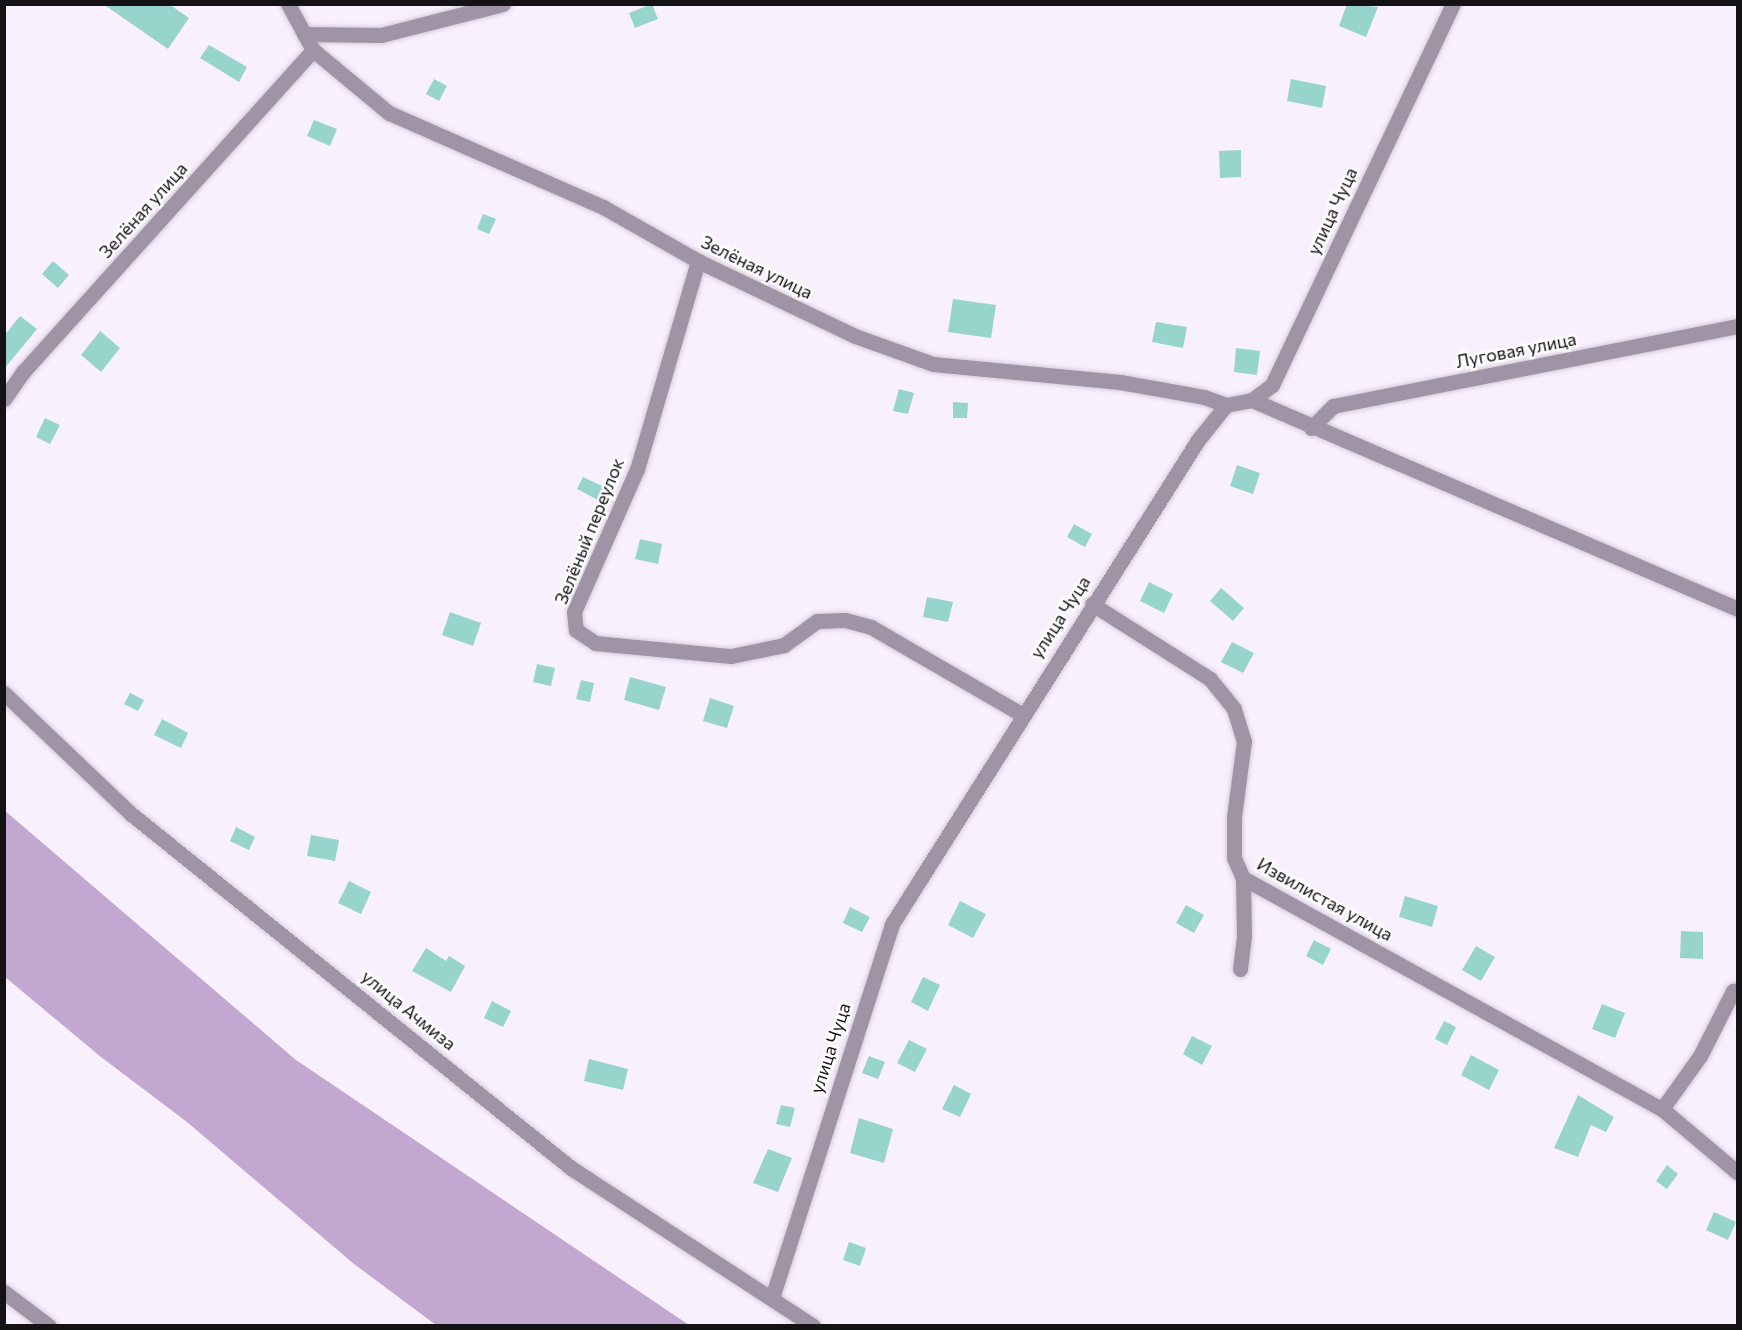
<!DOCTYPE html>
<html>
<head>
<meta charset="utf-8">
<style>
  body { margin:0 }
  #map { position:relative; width:1742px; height:1330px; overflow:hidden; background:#f9f0fe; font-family:Commissioner,sans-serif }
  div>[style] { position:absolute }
  .water>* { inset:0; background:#c2a8d0 }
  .building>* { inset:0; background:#96d4cc }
  .roads { filter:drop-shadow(0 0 2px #d5ccd9) drop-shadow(0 0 2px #d5ccd9) }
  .minor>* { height:15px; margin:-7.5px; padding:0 7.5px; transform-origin:7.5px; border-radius:7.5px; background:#9f94a5 }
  span { translate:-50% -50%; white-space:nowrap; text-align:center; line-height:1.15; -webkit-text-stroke:4.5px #fff; paint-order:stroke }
  .street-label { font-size:18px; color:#151216 }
  .frame { position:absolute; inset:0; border:6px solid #151216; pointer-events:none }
</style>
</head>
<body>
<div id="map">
  <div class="water">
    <div style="clip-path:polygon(4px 810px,296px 1060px,689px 1325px,436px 1325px,354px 1264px,187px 1122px,101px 1057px,5px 977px)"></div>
  </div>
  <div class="building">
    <div style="clip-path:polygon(103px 4px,169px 4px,189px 18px,168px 49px)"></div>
    <div style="clip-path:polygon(652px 4px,658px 19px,635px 28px,629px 13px)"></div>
    <div style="clip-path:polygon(1347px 4px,1378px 7px,1366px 37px,1339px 26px)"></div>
    <div style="clip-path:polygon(209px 45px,247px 67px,239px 82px,200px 58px)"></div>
    <div style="clip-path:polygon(434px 79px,447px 86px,439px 101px,426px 94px)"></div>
    <div style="clip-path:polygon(1291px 79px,1326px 86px,1322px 108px,1287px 101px)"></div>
    <div style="clip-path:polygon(314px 120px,337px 129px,330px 146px,307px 136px)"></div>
    <div style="clip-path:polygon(1241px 150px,1241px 177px,1220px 178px,1219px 151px)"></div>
    <div style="clip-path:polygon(483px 214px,496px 219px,489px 234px,477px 229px)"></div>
    <div style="clip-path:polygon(53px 261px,69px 275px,58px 288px,42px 274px)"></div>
    <div style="clip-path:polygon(953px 299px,996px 305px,991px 338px,948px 332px)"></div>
    <div style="clip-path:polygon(20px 316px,37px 329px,4px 369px,4px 336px)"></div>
    <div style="clip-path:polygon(1156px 322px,1187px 327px,1183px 348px,1152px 342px)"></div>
    <div style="clip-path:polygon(100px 331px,120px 348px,101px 372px,81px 355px)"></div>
    <div style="clip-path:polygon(1236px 348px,1260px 351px,1257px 375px,1234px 372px)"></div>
    <div style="clip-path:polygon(899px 389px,914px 393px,908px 414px,893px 411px)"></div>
    <div style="clip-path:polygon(953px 402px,968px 403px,967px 418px,953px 418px)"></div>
    <div style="clip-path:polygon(45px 418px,60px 425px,50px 444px,36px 437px)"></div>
    <div style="clip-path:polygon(1237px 465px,1260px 473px,1253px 494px,1230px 486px)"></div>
    <div style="clip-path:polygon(583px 477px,604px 487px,598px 500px,577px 489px)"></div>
    <div style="clip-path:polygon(1074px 524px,1092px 534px,1085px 547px,1067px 537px)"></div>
    <div style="clip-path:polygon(640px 539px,662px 544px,658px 564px,635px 559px)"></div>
    <div style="clip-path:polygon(1149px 582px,1173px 594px,1164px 613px,1140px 601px)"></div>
    <div style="clip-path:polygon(1221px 588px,1244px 608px,1233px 621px,1210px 601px)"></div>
    <div style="clip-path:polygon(927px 597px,953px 602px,948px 622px,923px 617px)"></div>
    <div style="clip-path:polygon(450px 612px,481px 623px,473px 646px,442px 635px)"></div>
    <div style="clip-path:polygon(1232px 642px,1254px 653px,1243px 673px,1221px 662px)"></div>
    <div style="clip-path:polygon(537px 664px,555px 668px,551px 686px,533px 682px)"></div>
    <div style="clip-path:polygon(630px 677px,666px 687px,659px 710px,624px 700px)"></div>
    <div style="clip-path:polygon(581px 680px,594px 683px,590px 702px,576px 699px)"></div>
    <div style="clip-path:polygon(130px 693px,144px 700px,138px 711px,124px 704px)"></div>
    <div style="clip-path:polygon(710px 698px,734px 706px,727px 728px,703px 721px)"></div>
    <div style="clip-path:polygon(162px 719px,188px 733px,181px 748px,154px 735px)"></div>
    <div style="clip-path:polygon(236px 827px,255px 837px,249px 850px,230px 841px)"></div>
    <div style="clip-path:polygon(311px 835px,339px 840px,335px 861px,307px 856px)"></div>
    <div style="clip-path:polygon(349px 881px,371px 892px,361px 914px,338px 903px)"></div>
    <div style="clip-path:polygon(1405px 896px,1438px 906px,1432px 927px,1399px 917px)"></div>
    <div style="clip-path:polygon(960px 901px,986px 914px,973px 938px,948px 925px)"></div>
    <div style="clip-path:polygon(1186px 905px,1204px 915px,1194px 933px,1176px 923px)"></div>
    <div style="clip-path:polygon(850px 907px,870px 917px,862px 932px,843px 923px)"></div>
    <div style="clip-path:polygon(1681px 931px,1703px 932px,1703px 959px,1680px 958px)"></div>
    <div style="clip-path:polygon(1314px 940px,1331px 949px,1323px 965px,1306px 956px)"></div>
    <div style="clip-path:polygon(1476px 946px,1495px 957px,1481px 981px,1462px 970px)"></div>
    <div style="clip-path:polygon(426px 948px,446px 961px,449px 956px,465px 966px,451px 992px,412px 971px)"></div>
    <div style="clip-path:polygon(923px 977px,940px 985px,928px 1011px,911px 1002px)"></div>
    <div style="clip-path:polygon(492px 1001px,511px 1011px,503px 1027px,484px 1018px)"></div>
    <div style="clip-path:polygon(1602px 1004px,1625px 1013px,1615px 1038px,1592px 1029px)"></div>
    <div style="clip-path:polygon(1444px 1021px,1456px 1027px,1447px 1045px,1435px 1039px)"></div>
    <div style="clip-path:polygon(1192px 1036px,1212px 1046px,1202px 1065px,1183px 1054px)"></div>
    <div style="clip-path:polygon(909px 1040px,927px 1049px,915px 1072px,897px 1063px)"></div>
    <div style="clip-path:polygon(1471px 1055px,1499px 1070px,1489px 1090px,1461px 1075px)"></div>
    <div style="clip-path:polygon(869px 1056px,885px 1062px,878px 1079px,862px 1073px)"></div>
    <div style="clip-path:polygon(589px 1059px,628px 1069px,623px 1090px,584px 1081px)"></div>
    <div style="clip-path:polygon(954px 1085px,971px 1094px,960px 1117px,942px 1109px)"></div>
    <div style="clip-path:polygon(1578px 1095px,1614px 1117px,1606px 1132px,1591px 1125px,1578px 1157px,1554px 1148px)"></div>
    <div style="clip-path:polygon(781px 1105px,795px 1108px,790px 1127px,776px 1124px)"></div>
    <div style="clip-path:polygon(859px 1118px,893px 1129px,884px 1163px,850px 1153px)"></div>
    <div style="clip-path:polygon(768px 1149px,792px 1158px,778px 1192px,753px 1183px)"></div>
    <div style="clip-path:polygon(1667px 1165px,1678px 1174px,1667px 1189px,1656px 1181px)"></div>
    <div style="clip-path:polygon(1714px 1212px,1736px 1222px,1728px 1240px,1706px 1230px)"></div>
    <div style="clip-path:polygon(849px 1242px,866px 1248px,860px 1266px,843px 1260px)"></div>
  </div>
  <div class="roads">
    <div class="minor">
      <div style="left:288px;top:4px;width:52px;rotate:61.5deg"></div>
      <div style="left:313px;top:50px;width:99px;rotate:39.7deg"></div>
      <div style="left:389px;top:113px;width:234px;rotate:23.7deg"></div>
      <div style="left:603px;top:207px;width:109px;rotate:29.6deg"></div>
      <div style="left:698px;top:261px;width:174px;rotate:25.5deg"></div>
      <div style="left:855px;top:336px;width:83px;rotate:19.7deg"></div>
      <div style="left:933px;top:364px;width:188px;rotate:5.5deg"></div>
      <div style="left:1120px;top:382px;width:85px;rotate:10.1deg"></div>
      <div style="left:1204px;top:397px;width:23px;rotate:20deg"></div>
      <div style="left:304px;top:34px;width:77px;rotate:0.7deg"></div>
      <div style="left:381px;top:35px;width:126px;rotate:-14.3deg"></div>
      <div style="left:698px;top:261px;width:217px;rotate:106.3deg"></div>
      <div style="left:637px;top:469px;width:156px;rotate:113.8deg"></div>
      <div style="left:574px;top:612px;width:18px;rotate:84deg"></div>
      <div style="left:576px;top:630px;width:23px;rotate:34deg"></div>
      <div style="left:595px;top:643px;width:137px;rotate:5.5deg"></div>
      <div style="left:731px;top:656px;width:54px;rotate:-11.7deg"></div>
      <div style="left:784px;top:645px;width:41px;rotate:-36deg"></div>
      <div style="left:817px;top:621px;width:28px;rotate:-2deg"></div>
      <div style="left:845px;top:620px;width:27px;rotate:15deg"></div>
      <div style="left:871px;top:627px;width:173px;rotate:30.1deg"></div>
      <div style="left:4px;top:399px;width:33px;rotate:-55deg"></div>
      <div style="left:23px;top:372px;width:433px;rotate:-48deg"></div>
      <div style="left:1252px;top:400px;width:529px;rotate:23.27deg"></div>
      <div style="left:1311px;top:428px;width:31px;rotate:-45deg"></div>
      <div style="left:1333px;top:406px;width:413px;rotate:-11.2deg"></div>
      <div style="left:1092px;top:604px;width:140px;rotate:32.4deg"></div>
      <div style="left:1210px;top:679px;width:38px;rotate:51deg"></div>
      <div style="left:1234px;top:709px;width:34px;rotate:73deg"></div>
      <div style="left:1244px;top:741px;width:77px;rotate:97.5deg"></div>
      <div style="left:1234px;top:817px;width:41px;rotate:90deg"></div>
      <div style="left:1234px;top:858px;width:22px;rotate:66deg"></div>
      <div style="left:1243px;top:878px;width:478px;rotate:28.9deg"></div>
      <div style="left:1662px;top:1109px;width:99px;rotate:40.1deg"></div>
      <div style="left:4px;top:693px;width:174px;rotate:43.6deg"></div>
      <div style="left:130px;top:813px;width:566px;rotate:38.83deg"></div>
      <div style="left:571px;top:1168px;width:289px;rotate:33.1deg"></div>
      <div style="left:1240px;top:969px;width:33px;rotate:-83deg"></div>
      <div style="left:1244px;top:936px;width:58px;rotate:-91deg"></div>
      <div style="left:1662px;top:1109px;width:65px;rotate:-54.4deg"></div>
      <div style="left:1700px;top:1056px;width:73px;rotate:-63.1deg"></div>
      <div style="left:1733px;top:991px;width:5px;rotate:-11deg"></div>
      <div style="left:4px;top:1292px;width:56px;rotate:37.1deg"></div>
      <div style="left:772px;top:1298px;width:393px;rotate:-72.2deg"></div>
      <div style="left:892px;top:924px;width:573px;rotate:-57.7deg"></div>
      <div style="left:1198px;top:440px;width:45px;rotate:-51.3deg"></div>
      <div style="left:1226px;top:405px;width:26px;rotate:-11deg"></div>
      <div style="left:1252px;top:400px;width:25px;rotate:-37deg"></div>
      <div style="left:1272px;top:385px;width:422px;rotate:-64.6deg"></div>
    </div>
  </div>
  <div class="street-label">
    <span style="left:143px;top:210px;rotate:-48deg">Зелёная улица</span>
    <span style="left:1332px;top:211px;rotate:-65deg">улица Чуца</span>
    <span style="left:757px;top:267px;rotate:26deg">Зелёная улица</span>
    <span style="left:1516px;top:350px;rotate:-11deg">Луговая улица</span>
    <span style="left:589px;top:531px;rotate:-68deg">Зелёный переулок</span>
    <span style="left:1060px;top:617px;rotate:-57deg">улица Чуца</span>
    <span style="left:1325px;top:899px;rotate:29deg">Извилистая улица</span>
    <span style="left:409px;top:1010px;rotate:39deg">улица Ачмиза</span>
    <span style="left:830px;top:1048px;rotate:-72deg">улица Чуца</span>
  </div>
  <div class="frame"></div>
</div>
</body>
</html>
